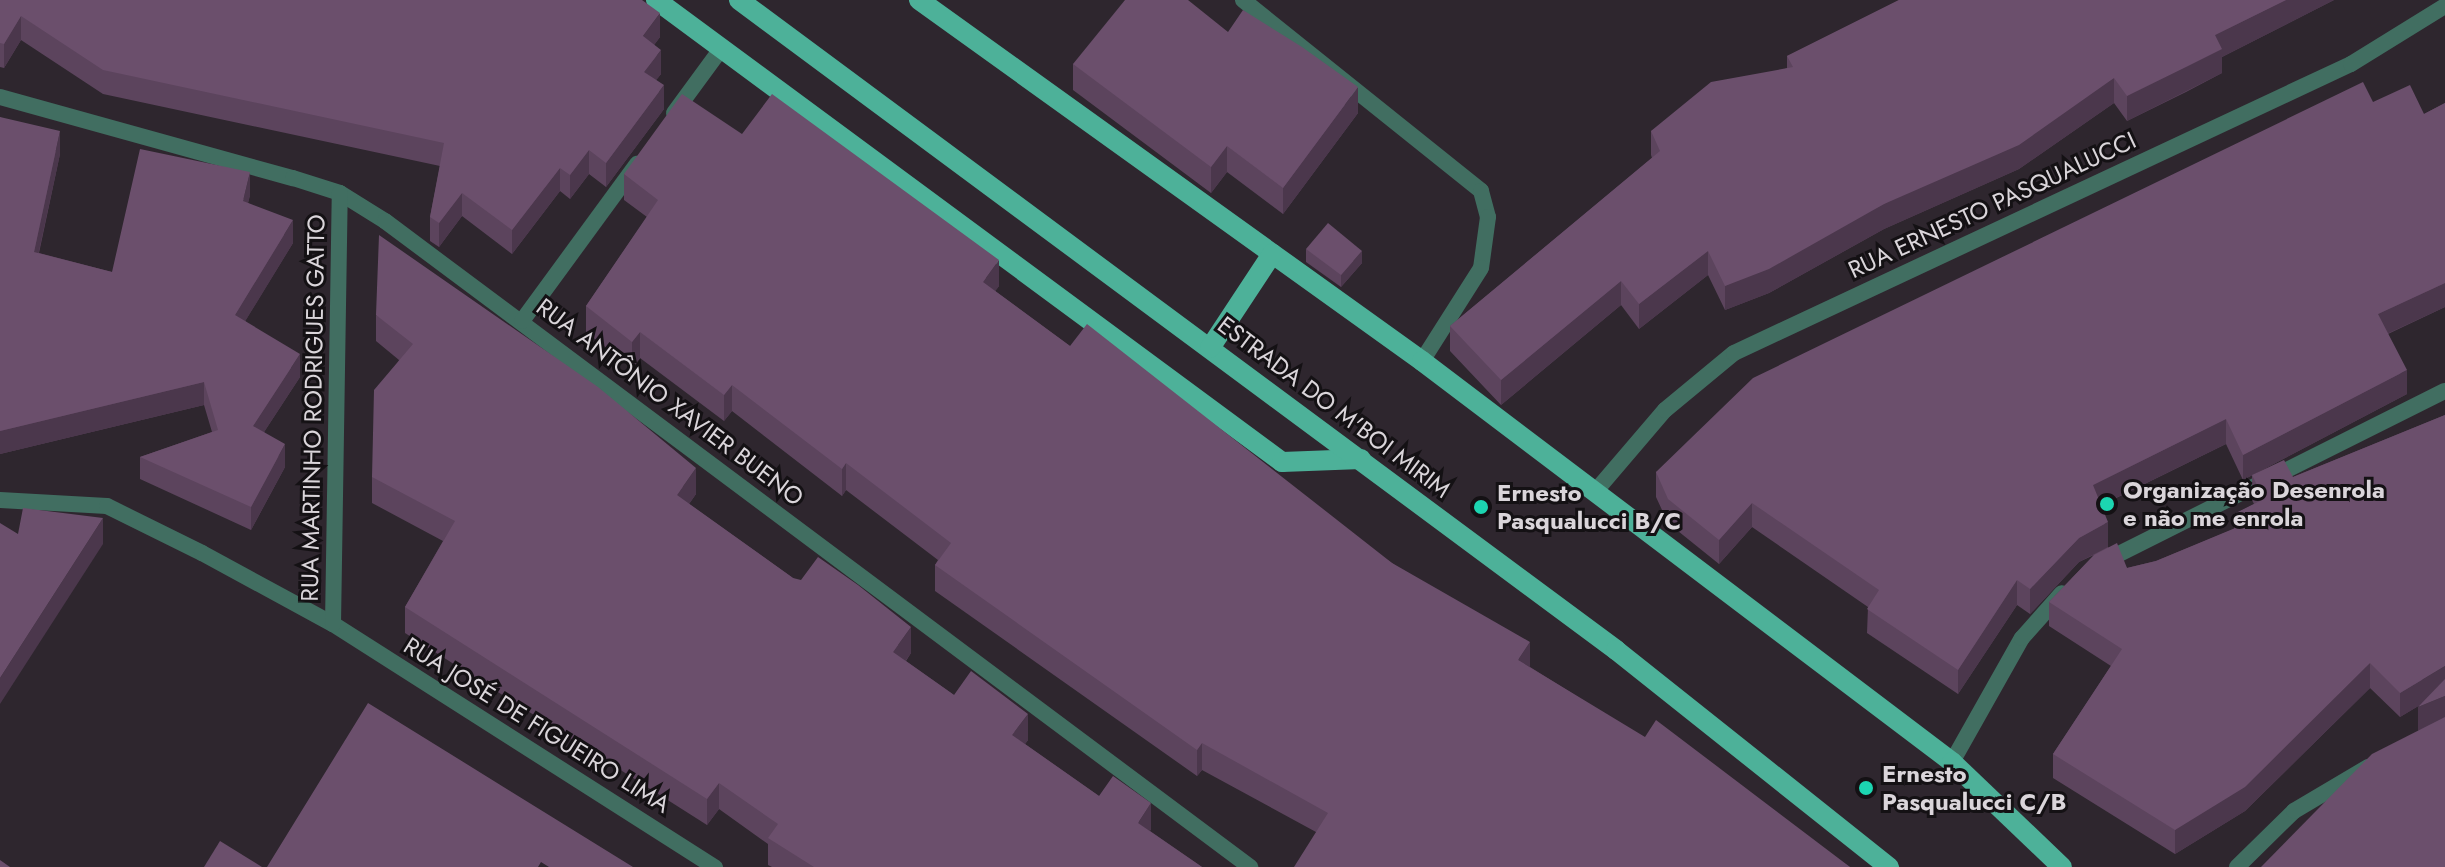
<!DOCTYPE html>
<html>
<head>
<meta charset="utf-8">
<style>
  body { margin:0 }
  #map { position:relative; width:2445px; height:867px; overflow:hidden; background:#2e262e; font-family:Jost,sans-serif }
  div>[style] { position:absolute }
  .minor>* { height:16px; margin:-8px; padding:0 8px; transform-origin:8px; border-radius:8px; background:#416e61 }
  .primary>* { height:20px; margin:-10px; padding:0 10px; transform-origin:10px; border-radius:10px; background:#4db199 }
  .wall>* { inset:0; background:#5c445d }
  .shaded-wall>* { inset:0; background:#4b374c }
  .building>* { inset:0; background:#6b4f6c }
  .dots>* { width:22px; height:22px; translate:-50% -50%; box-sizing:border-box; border:4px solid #141114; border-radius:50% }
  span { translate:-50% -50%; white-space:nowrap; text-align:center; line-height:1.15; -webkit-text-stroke:6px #141114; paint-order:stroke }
  .street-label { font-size:24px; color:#dad5da }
  .poi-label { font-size:24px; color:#dad5da; font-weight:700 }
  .left { translate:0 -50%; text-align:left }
</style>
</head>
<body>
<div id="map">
  <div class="minor">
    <div style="left:1243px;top:0;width:305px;rotate:38.7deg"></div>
    <div style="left:1481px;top:191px;width:27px;rotate:75deg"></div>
    <div style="left:1488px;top:217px;width:51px;rotate:97.8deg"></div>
    <div style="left:1481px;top:268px;width:110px;rotate:122.4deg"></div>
    <div style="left:0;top:97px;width:304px;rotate:15.5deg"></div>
    <div style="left:293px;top:178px;width:49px;rotate:17.7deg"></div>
    <div style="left:340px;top:193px;width:53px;rotate:31.9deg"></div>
    <div style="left:385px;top:221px;width:1080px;rotate:36.75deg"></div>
    <div style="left:674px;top:113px;width:79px;rotate:-53.7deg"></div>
    <div style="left:522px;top:321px;width:195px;rotate:-53.8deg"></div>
    <div style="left:1594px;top:493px;width:109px;rotate:-49.5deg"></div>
    <div style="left:1665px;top:410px;width:89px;rotate:-39.6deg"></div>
    <div style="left:1734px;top:353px;width:681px;rotate:-25.1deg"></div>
    <div style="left:2351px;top:64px;width:110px;rotate:-31.7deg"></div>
    <div style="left:0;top:500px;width:107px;rotate:3.2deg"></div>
    <div style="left:107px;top:506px;width:106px;rotate:26.3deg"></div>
    <div style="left:202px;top:553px;width:149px;rotate:28.5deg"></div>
    <div style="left:333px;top:624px;width:453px;rotate:32.5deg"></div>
    <div style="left:2103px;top:562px;width:382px;rotate:-26.6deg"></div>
    <div style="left:333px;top:624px;width:431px;rotate:-89.1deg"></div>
    <div style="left:1952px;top:762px;width:142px;rotate:-60.6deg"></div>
    <div style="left:2022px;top:638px;width:60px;rotate:-48.4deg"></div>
    <div style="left:2237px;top:867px;width:80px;rotate:-44.5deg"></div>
    <div style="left:2294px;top:811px;width:86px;rotate:-30.7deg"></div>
  </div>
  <div class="primary">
    <div style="left:656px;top:0;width:778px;rotate:36.43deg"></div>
    <div style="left:1282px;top:462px;width:79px;rotate:-2.2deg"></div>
    <div style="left:739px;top:0;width:1092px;rotate:36.54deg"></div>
    <div style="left:1616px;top:650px;width:349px;rotate:38.5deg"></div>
    <div style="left:919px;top:0;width:619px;rotate:35.67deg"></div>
    <div style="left:1422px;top:361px;width:665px;rotate:37.11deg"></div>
    <div style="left:1952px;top:762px;width:152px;rotate:43.7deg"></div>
    <div style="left:1210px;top:348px;width:113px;rotate:-56.6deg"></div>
  </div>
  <div class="wall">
    <div style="clip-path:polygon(0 0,660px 37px,654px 45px,661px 74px,656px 80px,664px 109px,606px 187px,589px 174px,570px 199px,560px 191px,512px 254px,462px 216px,439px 247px,430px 241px,430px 217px,440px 166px,103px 94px,21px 40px,4px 68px,0 67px)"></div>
    <div style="clip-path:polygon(1899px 0,2334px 0,2222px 57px,2222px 73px,2186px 92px,2127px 121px,2114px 103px,2019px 169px,1884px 229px,1769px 293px,1725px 310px,1708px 275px,1639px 329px,1621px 305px,1501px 405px,1450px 351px,1450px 326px,1652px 158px,1651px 155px,1651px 131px,1787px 68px,1787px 56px)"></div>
    <div style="clip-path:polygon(1228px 32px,1358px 113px,1283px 214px,1227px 172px,1211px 193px,1073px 90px,1073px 64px)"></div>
    <div style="clip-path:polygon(2373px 102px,2424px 114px,2445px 103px,2445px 307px,2388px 334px,2407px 394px,2243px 480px,2226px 444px,2102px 505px,2108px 547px,2127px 568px,2156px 561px,2234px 529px,2234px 514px,2254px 504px,2252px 500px,2252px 475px,2293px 477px,2445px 415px,2418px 730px,2420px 705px,2400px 717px,2370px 688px,2245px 811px,2175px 854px,2053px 778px,2053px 754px,2111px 666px,2049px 626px,2049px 602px,2094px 555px,2079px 562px,2030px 614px,2017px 605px,1958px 694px,1867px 633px,1868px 607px,1752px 527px,1719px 564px,1668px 523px,1656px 497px,1656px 472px)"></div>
    <div style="clip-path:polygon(0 117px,60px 154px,39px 253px,112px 272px,250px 195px,248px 203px,293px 243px,245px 321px,300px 377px,264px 432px,285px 467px,251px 530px,140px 479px,140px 457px,212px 432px,204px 405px,0 454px)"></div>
    <div style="clip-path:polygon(742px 134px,999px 286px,995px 291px,1070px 346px,1392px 563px,1530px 667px,1850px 867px,1316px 832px,1202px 770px,1197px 776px,935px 591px,935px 565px,938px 560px,846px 490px,842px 496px,732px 411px,724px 421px,640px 358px,632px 368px,586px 332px,586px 306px,647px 217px,624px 200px,624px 174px)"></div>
    <div style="clip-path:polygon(1306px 249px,1362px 263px,1341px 287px,1306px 262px)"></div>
    <div style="clip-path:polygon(376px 315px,696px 494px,689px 504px,793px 578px,911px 653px,906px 661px,954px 695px,1028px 740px,1025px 744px,1099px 796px,1151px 829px,1150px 831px,1202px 867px,772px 867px,768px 865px,768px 844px,719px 809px,707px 825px,405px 633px,405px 607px,443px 541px,372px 503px,372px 477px,399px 360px,376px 341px)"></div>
  </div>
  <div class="shaded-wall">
    <div style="clip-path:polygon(2286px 0,2334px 0,2222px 57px,2222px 73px,2127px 121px,2127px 96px,2215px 35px)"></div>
    <div style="clip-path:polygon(660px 13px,660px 37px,643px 60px,643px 36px)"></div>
    <div style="clip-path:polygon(21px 16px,21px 40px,4px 68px,4px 44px)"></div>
    <div style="clip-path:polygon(661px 50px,661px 74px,644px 96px,644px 72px)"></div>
    <div style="clip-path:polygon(2114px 78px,2114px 103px,2019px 169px,1884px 229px,1769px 293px,1725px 310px,1725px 286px,1884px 204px)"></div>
    <div style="clip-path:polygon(664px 85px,664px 109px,606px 187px,606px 163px)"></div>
    <div style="clip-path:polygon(1358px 87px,1358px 113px,1283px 214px,1283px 188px)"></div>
    <div style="clip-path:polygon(60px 131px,60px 154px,34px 274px,34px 252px)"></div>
    <div style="clip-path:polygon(1227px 146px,1227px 172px,1211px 193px,1211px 167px)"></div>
    <div style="clip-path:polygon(589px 150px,589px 174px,570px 199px,570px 175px)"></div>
    <div style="clip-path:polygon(560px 168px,560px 191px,512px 254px,512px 230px)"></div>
    <div style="clip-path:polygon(250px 172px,250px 195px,243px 224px,243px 201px)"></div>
    <div style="clip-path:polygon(462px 193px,462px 216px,439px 247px,439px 223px)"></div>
    <div style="clip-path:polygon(293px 220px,293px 243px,235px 338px,235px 315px)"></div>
    <div style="clip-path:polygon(1362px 251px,1362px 263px,1341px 287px,1341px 275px)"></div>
    <div style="clip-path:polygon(1708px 251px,1708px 275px,1639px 329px,1639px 304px)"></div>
    <div style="clip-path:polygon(999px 260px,999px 286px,983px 308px,983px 282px)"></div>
    <div style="clip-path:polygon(1621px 281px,1621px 305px,1501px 405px,1501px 380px)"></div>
    <div style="clip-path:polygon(2445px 283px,2445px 307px,2378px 338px,2378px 314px)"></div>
    <div style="clip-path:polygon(640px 332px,640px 358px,632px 368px,632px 342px)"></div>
    <div style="clip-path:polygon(300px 354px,300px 377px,253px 449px,253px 426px)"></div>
    <div style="clip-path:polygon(2407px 370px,2407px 394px,2243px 480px,2243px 455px)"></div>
    <div style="clip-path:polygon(204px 382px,204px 405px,0 454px,0 431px)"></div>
    <div style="clip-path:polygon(732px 385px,732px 411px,724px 421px,724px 395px)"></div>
    <div style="clip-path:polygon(2226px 419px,2226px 444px,2093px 509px,2093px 485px)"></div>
    <div style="clip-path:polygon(285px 444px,285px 467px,251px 530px,251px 507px)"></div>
    <div style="clip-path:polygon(846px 463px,846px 490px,842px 496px,842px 469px)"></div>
    <div style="clip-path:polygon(696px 468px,696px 494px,677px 521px,677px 495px)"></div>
    <div style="clip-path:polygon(1752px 503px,1752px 527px,1719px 564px,1719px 540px)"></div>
    <div style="clip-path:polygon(103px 518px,103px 544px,0 704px,0 678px)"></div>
    <div style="clip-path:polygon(2108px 522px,2108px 547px,2079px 562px,2030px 614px,2030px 589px,2079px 538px)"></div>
    <div style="clip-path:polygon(2017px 580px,2017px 605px,1958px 694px,1958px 670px)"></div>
    <div style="clip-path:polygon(911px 627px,911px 653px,893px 678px,893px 652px)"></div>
    <div style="clip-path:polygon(1530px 642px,1530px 668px,1518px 660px)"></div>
    <div style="clip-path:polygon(2370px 663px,2370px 688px,2245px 811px,2175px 854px,2175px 830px)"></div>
    <div style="clip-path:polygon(2445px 666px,2445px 690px,2400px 717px,2400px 693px)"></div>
    <div style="clip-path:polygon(2445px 696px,2445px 720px,2418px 731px,2418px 707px)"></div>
    <div style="clip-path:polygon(1028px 714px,1028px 740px,1012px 761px,1012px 735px)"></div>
    <div style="clip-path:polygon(1202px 743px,1202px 770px,1197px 776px,1197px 750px)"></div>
    <div style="clip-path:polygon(719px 783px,719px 809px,707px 825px,707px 799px)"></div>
    <div style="clip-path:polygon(1151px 803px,1151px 829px,1138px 849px,1138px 823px)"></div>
  </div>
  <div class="building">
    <div style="clip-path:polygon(0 0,642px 0,660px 13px,643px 36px,661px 50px,644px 72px,664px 85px,606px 163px,589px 150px,570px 175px,560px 168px,512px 230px,462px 193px,439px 223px,430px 217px,444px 143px,103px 70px,21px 16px,4px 44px,0 43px)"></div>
    <div style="clip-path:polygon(1125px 0,1188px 0,1228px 32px,1243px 10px,1302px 47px,1358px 87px,1283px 188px,1227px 146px,1211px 167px,1073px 64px)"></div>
    <div style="clip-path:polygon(1899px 0,2286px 0,2215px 35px,2222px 49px,2186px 67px,2127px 96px,2114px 78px,2019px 145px,1884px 204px,1769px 269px,1725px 286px,1708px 251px,1639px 304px,1621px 281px,1501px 380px,1450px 326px,1660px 151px,1651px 131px,1711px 82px,1793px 67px,1787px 56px)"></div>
    <div style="clip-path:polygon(2363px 82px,2373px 102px,2410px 85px,2424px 114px,2445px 103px,2445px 283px,2378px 314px,2407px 370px,2243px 455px,2226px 419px,2093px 485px,2108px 522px,2079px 538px,2030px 589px,2017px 580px,1958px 670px,1867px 609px,1879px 590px,1752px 503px,1719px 540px,1668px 499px,1656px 472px,1753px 378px)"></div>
    <div style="clip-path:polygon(682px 94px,742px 134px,772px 94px,999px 260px,983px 282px,1070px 346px,1087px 324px,1392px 563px,1530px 642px,1518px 660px,1645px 737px,1656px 720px,1850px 867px,1294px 867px,1328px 813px,1202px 743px,1197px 750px,935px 565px,951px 543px,846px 463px,842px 469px,732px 385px,724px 395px,640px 332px,632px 342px,586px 306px,658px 200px,624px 174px)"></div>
    <div style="clip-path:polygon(0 117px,60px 131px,34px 252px,112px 272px,140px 149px,250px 172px,243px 201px,293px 220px,235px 315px,300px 354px,253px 426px,285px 444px,251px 507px,140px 457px,218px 430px,204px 382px,0 431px)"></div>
    <div style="clip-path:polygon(1328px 223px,1362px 251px,1341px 275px,1306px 249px)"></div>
    <div style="clip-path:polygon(379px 235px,598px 387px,696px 468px,677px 495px,793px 578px,801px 580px,818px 557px,858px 585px,911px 627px,893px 652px,954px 695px,971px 671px,1028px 714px,1012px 735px,1099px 796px,1113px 776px,1151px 803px,1138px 823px,1202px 867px,814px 867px,768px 838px,778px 824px,719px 783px,707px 799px,405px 607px,455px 521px,372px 477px,374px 390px,413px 344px,376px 315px)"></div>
    <div style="clip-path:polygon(2445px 415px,2445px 666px,2400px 693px,2370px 663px,2245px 787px,2175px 830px,2053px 754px,2122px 649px,2049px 602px,2094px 555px,2117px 543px,2127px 568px,2156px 561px,2240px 526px,2234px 514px,2264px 499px,2252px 475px,2284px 460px,2293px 477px)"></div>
    <div style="clip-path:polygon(23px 508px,103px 518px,0 678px,0 523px,18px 534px)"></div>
    <div style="clip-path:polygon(2445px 679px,2445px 696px,2418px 707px)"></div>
    <div style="clip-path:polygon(368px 703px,633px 867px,549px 867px,541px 862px,538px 867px,267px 867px)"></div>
    <div style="clip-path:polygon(2445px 717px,2445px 867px,2261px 867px,2372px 754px)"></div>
    <div style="clip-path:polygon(220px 841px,262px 867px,204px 867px)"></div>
    <div style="clip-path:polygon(0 860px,10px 867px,0 867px)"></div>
  </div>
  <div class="dots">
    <div style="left:2107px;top:504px;background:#1cd5b1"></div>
    <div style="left:1481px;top:507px;background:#1cd5b1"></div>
    <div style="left:1866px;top:788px;background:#1cd5b1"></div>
  </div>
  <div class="street-label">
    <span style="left:1992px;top:205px;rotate:-25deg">RUA ERNESTO PASQUALUCCI</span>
    <span style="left:670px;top:402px;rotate:37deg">RUA ANTÔNIO XAVIER BUENO</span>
    <span style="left:1334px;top:407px;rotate:37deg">ESTRADA DO M'BOI MIRIM</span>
    <span style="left:313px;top:408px;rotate:-89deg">RUA MARTINHO RODRIGUES GATTO</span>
    <span style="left:537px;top:725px;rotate:32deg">RUA JOSÉ DE FIGUEIRO LIMA</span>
  </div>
  <div class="poi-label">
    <span class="left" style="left:2123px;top:504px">Organização Desenrola<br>e não me enrola</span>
    <span class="left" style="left:1497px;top:507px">Ernesto<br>Pasqualucci B/C</span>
    <span class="left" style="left:1882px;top:788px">Ernesto<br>Pasqualucci C/B</span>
  </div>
</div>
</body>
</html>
